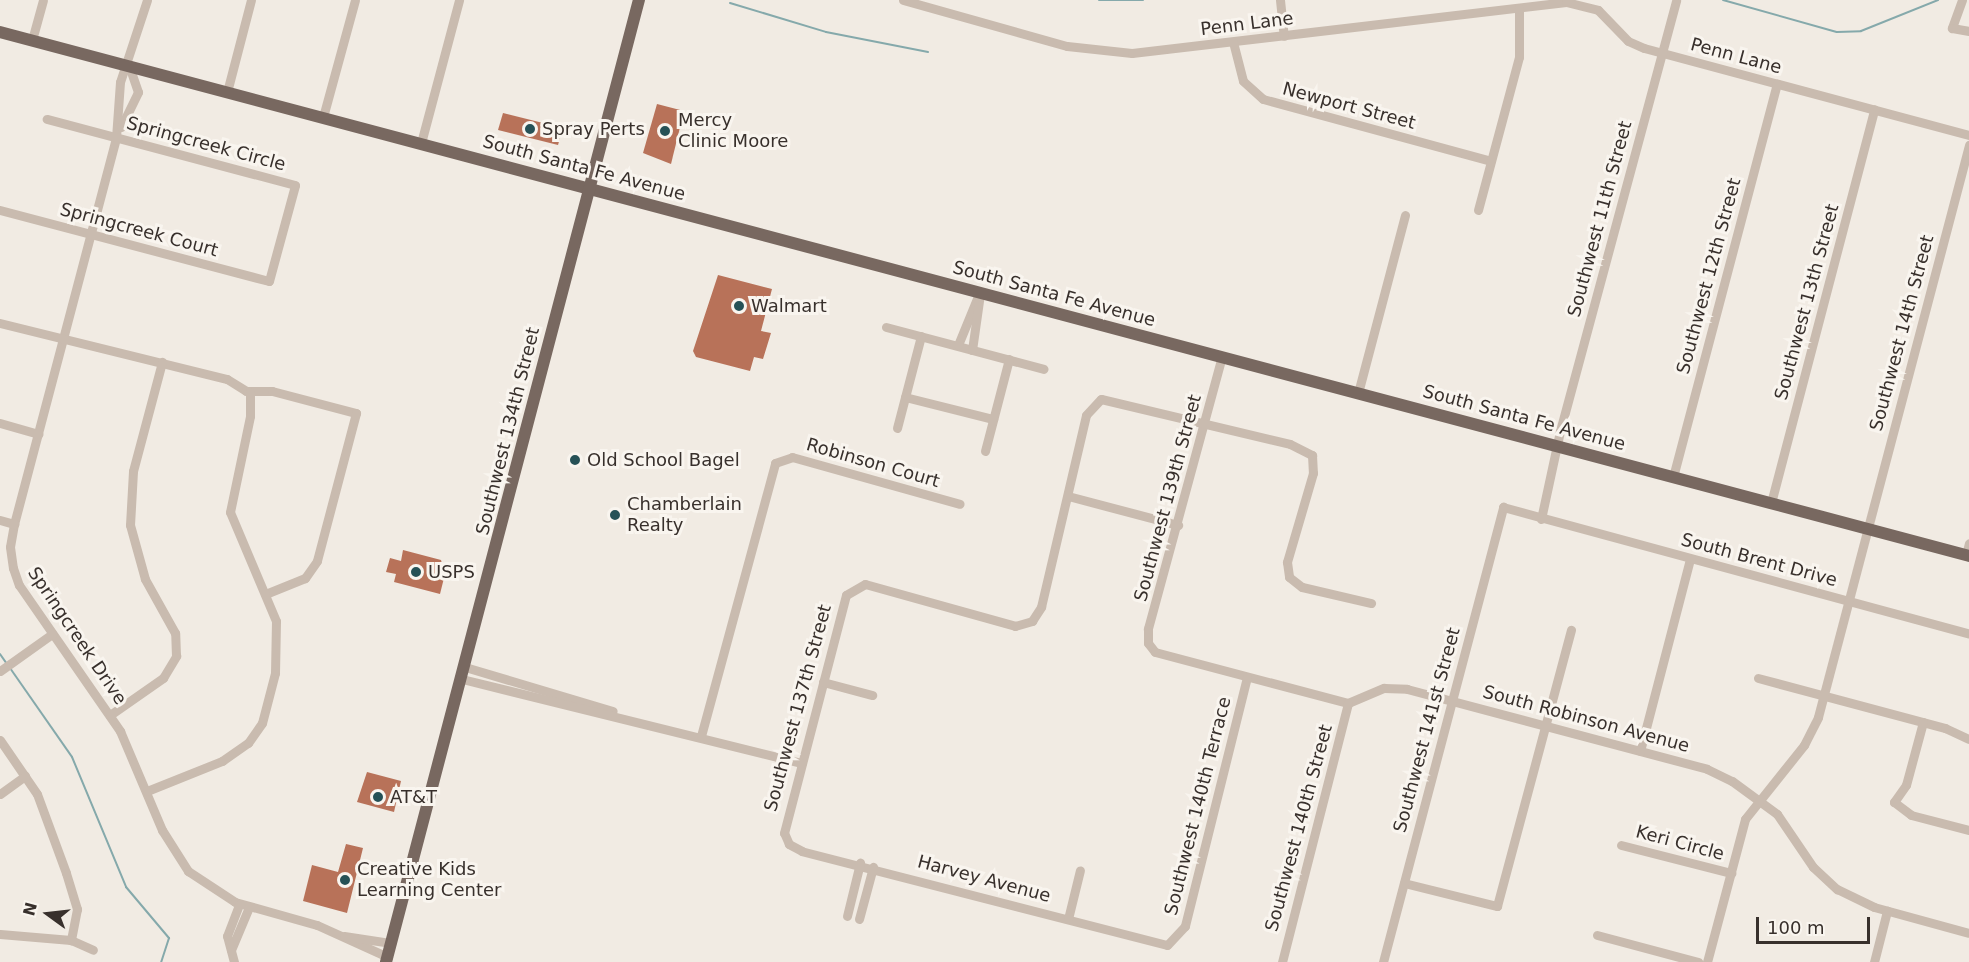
<!DOCTYPE html>
<html>
<head>
<meta charset="utf-8">
<style>
  body { margin:0 }
  #map { position:relative; width:1969px; height:962px; overflow:hidden; background:#f1ebe3; font-family:"DejaVu Sans",sans-serif }
  div>[style] { position:absolute }
  .stream>* { height:2px; margin:-1px; padding:0 1px; transform-origin:1px; border-radius:1px; background:#85a9ab }
  .building>* { inset:0; background:#b87259 }
  .minor>* { height:9px; margin:-4.5px; padding:0 4.5px; transform-origin:4.5px; border-radius:4.5px; background:#c9bbaf }
  .major>* { height:12px; margin:-6px; padding:0 6px; transform-origin:6px; border-radius:6px; background:#786860 }
  .dots>* { width:16px; height:16px; translate:-50% -50%; box-sizing:border-box; border:3px solid #f9f5ef; border-radius:50% }
  span { translate:-50% -50%; white-space:nowrap; text-align:center; line-height:1.15; -webkit-text-stroke:6px #f9f5ef; paint-order:stroke }
  .street-label { font-size:18px; color:#38302c }
  .poi-label { font-size:18px; color:#38302c }
  .left { translate:0 -50%; text-align:left }
  .north { position:absolute; left:18px; top:884px; width:60px; height:60px; -webkit-text-stroke:4px #f9f5ef; paint-order:stroke; rotate:285deg; font-size:16px; font-weight:700; line-height:24px; text-align:center; color:#38302c }
  .north::after { content:''; display:block; margin:auto; width:21px; height:27px; background:#38302c; clip-path:polygon(50% 0,100% 100%,50% 72%,0 100%) }
  .scale { position:absolute; left:1756px; top:917px; width:114px; height:27px; box-sizing:border-box; border:3px solid #38302c; border-top:0; padding-left:8px; font-size:18px; line-height:21px; white-space:nowrap; color:#38302c; -webkit-text-stroke:4px #f9f5ef; paint-order:stroke }
</style>
</head>
<body>
<div id="map">
  <div class="stream">
    <div style="left:1099px;top:0;width:44px"></div>
    <div style="left:1723px;top:0;width:118px;rotate:15.7deg"></div>
    <div style="left:1837px;top:32px;width:24px;rotate:-2deg"></div>
    <div style="left:1861px;top:31px;width:83px;rotate:-21.9deg"></div>
    <div style="left:730px;top:3px;width:100px;rotate:16.8deg"></div>
    <div style="left:826px;top:32px;width:104px;rotate:11.1deg"></div>
    <div style="left:0;top:654px;width:12px;rotate:55deg"></div>
    <div style="left:10px;top:668px;width:108px;rotate:55.1deg"></div>
    <div style="left:72px;top:757px;width:141px;rotate:67.4deg"></div>
    <div style="left:126px;top:887px;width:67px;rotate:49.9deg"></div>
    <div style="left:169px;top:938px;width:25px;rotate:108deg"></div>
  </div>
  <div class="building">
    <div style="clip-path:polygon(657px 104px,684px 111px,671px 164px,643px 153px)"></div>
    <div style="clip-path:polygon(503px 113px,563px 128px,558px 145px,498px 130px)"></div>
    <div style="clip-path:polygon(718px 275px,772px 289px,761px 331px,771px 333px,763px 359px,754px 357px,750px 371px,696px 357px,693px 351px)"></div>
    <div style="clip-path:polygon(403px 550px,441px 560px,445px 574px,440px 594px,394px 582px,396px 574px,386px 572px,390px 558px,401px 561px)"></div>
    <div style="clip-path:polygon(367px 772px,401px 781px,394px 812px,357px 802px)"></div>
    <div style="clip-path:polygon(346px 844px,363px 848px,347px 913px,303px 901px,312px 865px,338px 872px)"></div>
  </div>
  <div class="minor">
    <div style="left:147px;top:0;width:86px;rotate:108.2deg"></div>
    <div style="left:120px;top:82px;width:56px;rotate:94.1deg"></div>
    <div style="left:116px;top:138px;width:399px;rotate:104.8deg"></div>
    <div style="left:14px;top:524px;width:23px;rotate:100deg"></div>
    <div style="left:10px;top:547px;width:21px;rotate:82deg"></div>
    <div style="left:13px;top:568px;width:18px;rotate:71deg"></div>
    <div style="left:19px;top:585px;width:178px;rotate:55.3deg"></div>
    <div style="left:120px;top:731px;width:108px;rotate:67deg"></div>
    <div style="left:162px;top:830px;width:49px;rotate:57.6deg"></div>
    <div style="left:188px;top:871px;width:56px;rotate:33.4deg"></div>
    <div style="left:235px;top:902px;width:85px;rotate:15.7deg"></div>
    <div style="left:317px;top:925px;width:78px;rotate:24.3deg"></div>
    <div style="left:903px;top:0;width:170px;rotate:15.7deg"></div>
    <div style="left:1067px;top:46px;width:65px;rotate:6.1deg"></div>
    <div style="left:1132px;top:53px;width:437px;rotate:-6.7deg"></div>
    <div style="left:1566px;top:2px;width:33px;rotate:14deg"></div>
    <div style="left:1598px;top:10px;width:43px;rotate:45.9deg"></div>
    <div style="left:1628px;top:41px;width:17px;rotate:24deg"></div>
    <div style="left:1644px;top:48px;width:336px;rotate:15deg"></div>
    <div style="left:1280px;top:0;width:36px;rotate:84deg"></div>
    <div style="left:1962px;top:0;width:30px;rotate:110deg"></div>
    <div style="left:1952px;top:28px;width:17px;rotate:10deg"></div>
    <div style="left:32px;top:40px;width:41px;rotate:-74.6deg"></div>
    <div style="left:1233px;top:42px;width:40px;rotate:75.6deg"></div>
    <div style="left:1243px;top:81px;width:27px;rotate:42deg"></div>
    <div style="left:1263px;top:99px;width:236px;rotate:15.2deg"></div>
    <div style="left:227px;top:92px;width:95px;rotate:-75.4deg"></div>
    <div style="left:323px;top:117px;width:121px;rotate:-74.7deg"></div>
    <div style="left:121px;top:127px;width:39px;rotate:-64deg"></div>
    <div style="left:138px;top:92px;width:28px;rotate:-109deg"></div>
    <div style="left:421px;top:143px;width:148px;rotate:-75.1deg"></div>
    <div style="left:0;top:210px;width:278px;rotate:14.8deg"></div>
    <div style="left:269px;top:281px;width:99px;rotate:-74.8deg"></div>
    <div style="left:295px;top:185px;width:257px;rotate:-165.1deg"></div>
    <div style="left:1478px;top:210px;width:158px;rotate:-75deg"></div>
    <div style="left:1519px;top:57px;width:49px;rotate:-90deg"></div>
    <div style="left:0;top:323px;width:234px;rotate:13.9deg"></div>
    <div style="left:227px;top:379px;width:22px;rotate:32deg"></div>
    <div style="left:246px;top:391px;width:26px"></div>
    <div style="left:272px;top:391px;width:87px;rotate:14.7deg"></div>
    <div style="left:356px;top:413px;width:153px;rotate:104.8deg"></div>
    <div style="left:317px;top:561px;width:21px;rotate:125deg"></div>
    <div style="left:305px;top:578px;width:40px;rotate:158deg"></div>
    <div style="left:886px;top:327px;width:163px;rotate:14.9deg"></div>
    <div style="left:958px;top:345px;width:53px;rotate:-67.8deg"></div>
    <div style="left:972px;top:350px;width:57px;rotate:-81.9deg"></div>
    <div style="left:1222px;top:356px;width:283px;rotate:105.2deg"></div>
    <div style="left:1148px;top:629px;width:14px;rotate:90deg"></div>
    <div style="left:1148px;top:643px;width:11px;rotate:52deg"></div>
    <div style="left:1155px;top:652px;width:200px;rotate:14.8deg"></div>
    <div style="left:1348px;top:703px;width:39px;rotate:-23deg"></div>
    <div style="left:1384px;top:688px;width:23px;rotate:2deg"></div>
    <div style="left:1407px;top:689px;width:310px;rotate:14.9deg"></div>
    <div style="left:1707px;top:769px;width:28px;rotate:26deg"></div>
    <div style="left:1732px;top:781px;width:56px;rotate:36.3deg"></div>
    <div style="left:1777px;top:814px;width:64px;rotate:55.8deg"></div>
    <div style="left:1813px;top:867px;width:33px;rotate:43deg"></div>
    <div style="left:1837px;top:889px;width:41px;rotate:25.9deg"></div>
    <div style="left:1874px;top:907px;width:98px;rotate:15.3deg"></div>
    <div style="left:1358px;top:393px;width:184px;rotate:-75.2deg"></div>
    <div style="left:905px;top:397px;width:91px;rotate:14deg"></div>
    <div style="left:0;top:423px;width:40px;rotate:16deg"></div>
    <div style="left:897px;top:428px;width:95px;rotate:-75.4deg"></div>
    <div style="left:985px;top:451px;width:95px;rotate:-75.4deg"></div>
    <div style="left:1673px;top:477px;width:407px;rotate:-75.2deg"></div>
    <div style="left:1068px;top:496px;width:114px;rotate:14.8deg"></div>
    <div style="left:1771px;top:503px;width:407px;rotate:-75.3deg"></div>
    <div style="left:1541px;top:519px;width:90px;rotate:-77.8deg"></div>
    <div style="left:1560px;top:431px;width:446px;rotate:-74.9deg"></div>
    <div style="left:0;top:520px;width:15px;rotate:16deg"></div>
    <div style="left:1966px;top:555px;width:12px;rotate:-76deg"></div>
    <div style="left:465px;top:667px;width:154px;rotate:16.6deg"></div>
    <div style="left:0;top:671px;width:64px;rotate:-35.4deg"></div>
    <div style="left:1247px;top:677px;width:257px;rotate:104deg"></div>
    <div style="left:1185px;top:926px;width:26px;rotate:133deg"></div>
    <div style="left:1167px;top:945px;width:377px;rotate:-165.6deg"></div>
    <div style="left:802px;top:851px;width:15px;rotate:-152deg"></div>
    <div style="left:789px;top:844px;width:12px;rotate:-114deg"></div>
    <div style="left:784px;top:833px;width:246px;rotate:-75.4deg"></div>
    <div style="left:846px;top:595px;width:22px;rotate:-30deg"></div>
    <div style="left:865px;top:584px;width:156px;rotate:15.6deg"></div>
    <div style="left:1015px;top:626px;width:18px;rotate:-16deg"></div>
    <div style="left:1032px;top:621px;width:17px;rotate:-57deg"></div>
    <div style="left:1041px;top:607px;width:197px;rotate:-76.8deg"></div>
    <div style="left:1086px;top:415px;width:22px;rotate:-47deg"></div>
    <div style="left:1101px;top:399px;width:194px;rotate:13.4deg"></div>
    <div style="left:1290px;top:444px;width:25px;rotate:27deg"></div>
    <div style="left:1312px;top:455px;width:18px;rotate:87deg"></div>
    <div style="left:1313px;top:473px;width:93px;rotate:106.3deg"></div>
    <div style="left:1287px;top:562px;width:15px;rotate:82deg"></div>
    <div style="left:1289px;top:577px;width:16px;rotate:38deg"></div>
    <div style="left:1302px;top:587px;width:71px;rotate:13.1deg"></div>
    <div style="left:1758px;top:678px;width:194px;rotate:15deg"></div>
    <div style="left:1945px;top:728px;width:26px;rotate:25deg"></div>
    <div style="left:462px;top:679px;width:350px;rotate:13.9deg"></div>
    <div style="left:823px;top:682px;width:51px;rotate:14.9deg"></div>
    <div style="left:110px;top:715px;width:65px;rotate:-34.9deg"></div>
    <div style="left:163px;top:678px;width:26px;rotate:-59deg"></div>
    <div style="left:176px;top:656px;width:23px;rotate:-92deg"></div>
    <div style="left:175px;top:633px;width:62px;rotate:-119.1deg"></div>
    <div style="left:145px;top:579px;width:56px;rotate:-105.5deg"></div>
    <div style="left:130px;top:525px;width:54px;rotate:-86.8deg"></div>
    <div style="left:133px;top:471px;width:113px;rotate:-75.1deg"></div>
    <div style="left:1923px;top:722px;width:65px;rotate:105.1deg"></div>
    <div style="left:1906px;top:785px;width:21px;rotate:125deg"></div>
    <div style="left:1894px;top:802px;width:21px;rotate:37deg"></div>
    <div style="left:1911px;top:815px;width:60px;rotate:14.5deg"></div>
    <div style="left:701px;top:736px;width:283px;rotate:-74.8deg"></div>
    <div style="left:775px;top:463px;width:18px;rotate:-19deg"></div>
    <div style="left:792px;top:457px;width:174px;rotate:15.6deg"></div>
    <div style="left:0;top:740px;width:65px;rotate:55.6deg"></div>
    <div style="left:37px;top:794px;width:84px;rotate:69.8deg"></div>
    <div style="left:66px;top:873px;width:38px;rotate:73deg"></div>
    <div style="left:77px;top:909px;width:32px;rotate:101deg"></div>
    <div style="left:1640px;top:751px;width:198px;rotate:-75.4deg"></div>
    <div style="left:147px;top:791px;width:81px;rotate:-21.8deg"></div>
    <div style="left:222px;top:761px;width:32px;rotate:-35deg"></div>
    <div style="left:248px;top:743px;width:24px;rotate:-55deg"></div>
    <div style="left:262px;top:723px;width:52px;rotate:-75.4deg"></div>
    <div style="left:275px;top:673px;width:52px;rotate:-88.9deg"></div>
    <div style="left:276px;top:621px;width:118px;rotate:-112.9deg"></div>
    <div style="left:230px;top:512px;width:98px;rotate:-78.2deg"></div>
    <div style="left:250px;top:416px;width:24px;rotate:-90deg"></div>
    <div style="left:0;top:794px;width:31px;rotate:-36deg"></div>
    <div style="left:1621px;top:845px;width:114px;rotate:14.3deg"></div>
    <div style="left:1404px;top:883px;width:96px;rotate:13.9deg"></div>
    <div style="left:1497px;top:906px;width:286px;rotate:-75deg"></div>
    <div style="left:847px;top:916px;width:55px;rotate:-76.2deg"></div>
    <div style="left:859px;top:919px;width:54px;rotate:-74.9deg"></div>
    <div style="left:1068px;top:919px;width:50px;rotate:-76.2deg"></div>
    <div style="left:0;top:934px;width:71px;rotate:4.8deg"></div>
    <div style="left:71px;top:940px;width:24px;rotate:24deg"></div>
    <div style="left:1597px;top:935px;width:105px;rotate:15deg"></div>
    <div style="left:344px;top:936px;width:48px;rotate:8.5deg"></div>
    <div style="left:231px;top:950px;width:47px;rotate:-67.3deg"></div>
    <div style="left:234px;top:962px;width:27px;rotate:-105deg"></div>
    <div style="left:227px;top:936px;width:34px;rotate:-69deg"></div>
    <div style="left:1282px;top:962px;width:267px;rotate:-75.7deg"></div>
    <div style="left:1383px;top:962px;width:471px;rotate:-75.2deg"></div>
    <div style="left:1503px;top:507px;width:482px;rotate:15.2deg"></div>
    <div style="left:1707px;top:962px;width:148px;rotate:-75.1deg"></div>
    <div style="left:1745px;top:819px;width:95px;rotate:-51.4deg"></div>
    <div style="left:1804px;top:745px;width:31px;rotate:-63deg"></div>
    <div style="left:1818px;top:717px;width:592px;rotate:-75.21deg"></div>
    <div style="left:1874px;top:962px;width:53px;rotate:-75.7deg"></div>
  </div>
  <div class="major">
    <div style="left:0;top:32px;width:2038px;rotate:14.9deg"></div>
    <div style="left:386px;top:962px;width:995px;rotate:-75.27deg"></div>
  </div>
  <div class="dots">
    <div style="left:530px;top:129px;background:#265156"></div>
    <div style="left:665px;top:131px;background:#265156"></div>
    <div style="left:739px;top:306px;background:#265156"></div>
    <div style="left:575px;top:460px;background:#265156"></div>
    <div style="left:615px;top:515px;background:#265156"></div>
    <div style="left:416px;top:572px;background:#265156"></div>
    <div style="left:378px;top:797px;background:#265156"></div>
    <div style="left:345px;top:880px;background:#265156"></div>
  </div>
  <div class="street-label">
    <span style="left:1247px;top:24px;rotate:-7deg">Penn Lane</span>
    <span style="left:1736px;top:56px;rotate:15deg">Penn Lane</span>
    <span style="left:1349px;top:106px;rotate:15deg">Newport Street</span>
    <span style="left:206px;top:144px;rotate:15deg">Springcreek Circle</span>
    <span style="left:584px;top:168px;rotate:15deg">South Santa Fe Avenue</span>
    <span style="left:1600px;top:219px;rotate:-75deg">Southwest 11th Street</span>
    <span style="left:139px;top:230px;rotate:15deg">Springcreek Court</span>
    <span style="left:1709px;top:276px;rotate:-75deg">Southwest 12th Street</span>
    <span style="left:1054px;top:294px;rotate:15deg">South Santa Fe Avenue</span>
    <span style="left:1807px;top:302px;rotate:-75deg">Southwest 13th Street</span>
    <span style="left:1902px;top:333px;rotate:-75deg">Southwest 14th Street</span>
    <span style="left:1524px;top:418px;rotate:15deg">South Santa Fe Avenue</span>
    <span style="left:508px;top:431px;rotate:-76deg">Southwest 134th Street</span>
    <span style="left:873px;top:463px;rotate:16deg">Robinson Court</span>
    <span style="left:1168px;top:498px;rotate:-75deg">Southwest 139th Street</span>
    <span style="left:1759px;top:560px;rotate:15deg">South Brent Drive</span>
    <span style="left:77px;top:636px;rotate:56deg">Springcreek Drive</span>
    <span style="left:798px;top:708px;rotate:-75deg">Southwest 137th Street</span>
    <span style="left:1586px;top:719px;rotate:15deg">South Robinson Avenue</span>
    <span style="left:1427px;top:730px;rotate:-75deg">Southwest 141st Street</span>
    <span style="left:1198px;top:806px;rotate:-76deg">Southwest 140th Terrace</span>
    <span style="left:1299px;top:828px;rotate:-75deg">Southwest 140th Street</span>
    <span style="left:1680px;top:843px;rotate:15deg">Keri Circle</span>
    <span style="left:984px;top:879px;rotate:15deg">Harvey Avenue</span>
  </div>
  <div class="poi-label">
    <span class="left" style="left:678px;top:131px">Mercy<br>Clinic Moore</span>
    <span class="left" style="left:542px;top:129px">Spray Perts</span>
    <span class="left" style="left:751px;top:306px">Walmart</span>
    <span class="left" style="left:587px;top:460px">Old School Bagel</span>
    <span class="left" style="left:627px;top:515px">Chamberlain<br>Realty</span>
    <span class="left" style="left:428px;top:572px">USPS</span>
    <span class="left" style="left:390px;top:797px">AT&amp;T</span>
    <span class="left" style="left:357px;top:880px">Creative Kids<br>Learning Center</span>
  </div>
  <div class="north">N</div>
  <div class="scale">100 m</div>
</div>
</body>
</html>
